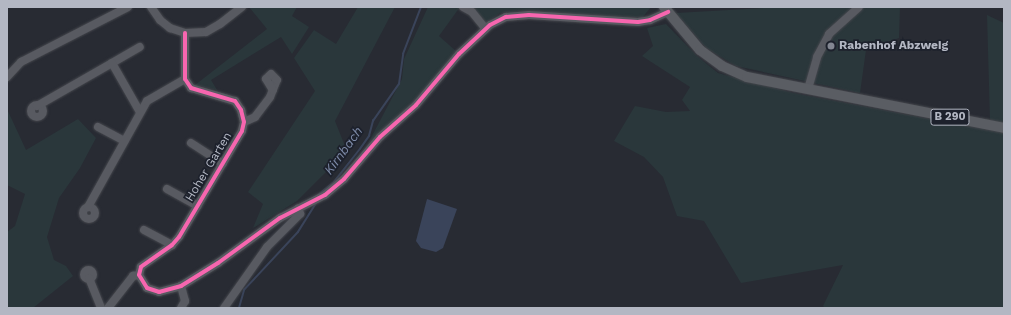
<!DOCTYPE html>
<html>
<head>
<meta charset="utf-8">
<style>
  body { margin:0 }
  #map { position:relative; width:1011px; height:315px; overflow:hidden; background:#282b33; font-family:"Work Sans",sans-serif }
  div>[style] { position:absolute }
  .green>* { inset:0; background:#2a373b }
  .water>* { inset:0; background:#3a445a }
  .stream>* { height:1.5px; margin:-0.75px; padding:0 0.75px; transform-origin:0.75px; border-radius:0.75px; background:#3a445a }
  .roads { filter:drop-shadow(0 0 1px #44464c) drop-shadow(0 0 1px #44464c) }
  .minor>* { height:8px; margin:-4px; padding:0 4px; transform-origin:4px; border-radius:4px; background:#585a61 }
  .minor>.ring { margin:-4px; padding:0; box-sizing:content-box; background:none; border:8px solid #585a61; border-radius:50% }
  .major>* { height:10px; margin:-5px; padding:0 5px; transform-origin:5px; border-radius:5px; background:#5a5d63 }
  .cycleway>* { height:4px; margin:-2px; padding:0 2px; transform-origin:2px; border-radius:2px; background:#f766af }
  .dots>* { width:11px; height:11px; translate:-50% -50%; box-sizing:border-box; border:2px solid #1d212c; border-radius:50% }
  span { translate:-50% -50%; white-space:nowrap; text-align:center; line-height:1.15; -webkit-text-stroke:3.5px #1d212c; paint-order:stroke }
  .shield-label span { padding:1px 3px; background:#1d212c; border:1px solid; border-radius:3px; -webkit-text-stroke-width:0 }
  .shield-label { font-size:11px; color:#b3b7c3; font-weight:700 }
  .poi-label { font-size:12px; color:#b3b7c3; font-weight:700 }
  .left { translate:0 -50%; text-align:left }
  .street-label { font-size:12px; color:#b3b7c3 }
  .water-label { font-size:13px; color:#7e8ba8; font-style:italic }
  .frame { position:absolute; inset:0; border:8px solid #b3b7c3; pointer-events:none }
</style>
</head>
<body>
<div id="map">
  <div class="green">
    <div style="clip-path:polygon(249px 7px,297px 7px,292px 16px,309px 27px,292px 54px,281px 37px,211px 80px,217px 90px,195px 85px,267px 29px)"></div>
    <div style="clip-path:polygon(358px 7px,395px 7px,335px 121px,347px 151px,297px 201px,253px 228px,263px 204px,248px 192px,315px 91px,294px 58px,314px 30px,336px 44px)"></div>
    <div style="clip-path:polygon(428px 7px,460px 7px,439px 36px,457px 52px,416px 101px,364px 151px,402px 79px,404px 59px)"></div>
    <div style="clip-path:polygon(468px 7px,651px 7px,642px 18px,522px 11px,500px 13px,486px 23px)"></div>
    <div style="clip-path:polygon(780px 7px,900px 7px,899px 38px,866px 50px,860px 93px,736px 66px,706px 48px,676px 13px)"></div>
    <div style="clip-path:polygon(987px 15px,1004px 23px,1004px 124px,990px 121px)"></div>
    <div style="clip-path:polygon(666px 24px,697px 56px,718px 73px,793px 93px,1004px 133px,1004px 308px,825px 308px,823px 306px,843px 265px,741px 283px,704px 221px,677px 216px,663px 177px,644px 157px,614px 141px,635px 106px,666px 112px,690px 111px,682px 100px,690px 87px,642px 56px,653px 46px,647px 28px)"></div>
    <div style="clip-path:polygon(7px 109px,26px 150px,78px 119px,96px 138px,80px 168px,59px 198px,47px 237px,54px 260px,66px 266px,73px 276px,33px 308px,7px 308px,7px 232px,15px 226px,25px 194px,7px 185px)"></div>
  </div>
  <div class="water">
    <div style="clip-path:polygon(427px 199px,457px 209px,443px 248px,436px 252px,421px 248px,416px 241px)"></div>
  </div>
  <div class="stream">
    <div style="left:318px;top:195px;width:21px;rotate:-39deg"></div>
    <div style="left:334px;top:182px;width:42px;rotate:-51.8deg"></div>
    <div style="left:360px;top:149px;width:16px;rotate:-55deg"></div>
    <div style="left:369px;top:136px;width:16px;rotate:-75deg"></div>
    <div style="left:373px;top:121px;width:45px;rotate:-54.9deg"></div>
    <div style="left:399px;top:84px;width:30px;rotate:-82deg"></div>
    <div style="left:403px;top:54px;width:50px;rotate:-69deg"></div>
    <div style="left:239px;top:308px;width:19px;rotate:-74deg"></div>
    <div style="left:244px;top:290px;width:79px;rotate:-47deg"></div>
    <div style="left:298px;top:232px;width:36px;rotate:-58deg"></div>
  </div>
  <div class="roads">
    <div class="minor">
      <div style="left:151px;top:7px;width:16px;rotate:55deg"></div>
      <div style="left:160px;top:20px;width:13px;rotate:39deg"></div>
      <div style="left:170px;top:28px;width:16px;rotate:18deg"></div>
      <div style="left:185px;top:33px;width:21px;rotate:-3deg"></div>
      <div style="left:206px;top:32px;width:16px;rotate:-30deg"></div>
      <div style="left:220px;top:24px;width:28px;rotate:-38deg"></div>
      <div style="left:463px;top:7px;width:10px;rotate:29deg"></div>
      <div style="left:472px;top:12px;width:21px;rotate:51deg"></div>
      <div style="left:185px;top:33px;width:46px;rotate:90deg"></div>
      <div style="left:185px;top:79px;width:11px;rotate:56deg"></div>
      <div style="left:191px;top:88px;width:46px;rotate:16.5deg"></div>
      <div style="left:235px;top:101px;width:11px;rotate:56deg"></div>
      <div style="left:241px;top:110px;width:12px;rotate:76deg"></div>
      <div style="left:244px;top:122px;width:9px;rotate:103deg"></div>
      <div style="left:242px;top:131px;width:123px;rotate:120.7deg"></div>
      <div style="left:179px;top:237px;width:11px;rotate:131deg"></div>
      <div style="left:172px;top:245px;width:38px;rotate:145deg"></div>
      <div style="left:141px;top:267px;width:8px;rotate:104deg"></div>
      <div style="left:139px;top:275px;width:15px;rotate:58deg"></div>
      <div style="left:147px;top:288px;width:13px;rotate:18deg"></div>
      <div style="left:159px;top:292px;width:23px;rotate:-15deg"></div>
      <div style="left:181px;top:286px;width:44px;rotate:-31.9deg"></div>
      <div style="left:218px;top:263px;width:77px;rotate:-36deg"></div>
      <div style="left:280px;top:218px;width:51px;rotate:-27.1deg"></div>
      <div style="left:325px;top:195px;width:25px;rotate:-40deg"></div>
      <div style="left:344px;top:179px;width:55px;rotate:-49.4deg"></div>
      <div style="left:380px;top:137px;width:48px;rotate:-41.6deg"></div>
      <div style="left:416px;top:105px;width:67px;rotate:-49.9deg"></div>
      <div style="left:459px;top:54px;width:42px;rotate:-43.1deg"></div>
      <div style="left:490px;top:25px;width:18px;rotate:-27deg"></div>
      <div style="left:506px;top:17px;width:23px;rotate:-5deg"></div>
      <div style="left:529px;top:15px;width:109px;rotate:3.7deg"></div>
      <div style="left:638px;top:22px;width:12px;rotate:-9deg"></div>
      <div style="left:650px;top:20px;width:20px;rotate:-24deg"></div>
      <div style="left:112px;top:63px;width:32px;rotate:-30deg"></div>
      <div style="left:7px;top:77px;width:21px;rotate:-47deg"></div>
      <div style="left:21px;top:62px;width:120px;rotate:-27.2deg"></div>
      <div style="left:808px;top:89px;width:33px;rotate:-74deg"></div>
      <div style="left:817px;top:57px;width:26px;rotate:-62deg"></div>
      <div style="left:829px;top:34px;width:40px;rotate:-42deg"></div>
      <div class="ring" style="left:31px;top:105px;width:4px;height:4px"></div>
      <div style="left:37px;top:106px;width:86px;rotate:-29.8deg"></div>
      <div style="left:112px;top:63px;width:56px;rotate:60.3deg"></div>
      <div style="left:244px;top:122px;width:12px;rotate:-24deg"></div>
      <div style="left:255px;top:117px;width:25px;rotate:-53deg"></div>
      <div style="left:270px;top:97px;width:18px;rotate:-68deg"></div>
      <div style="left:277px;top:80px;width:8px;rotate:-135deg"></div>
      <div style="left:271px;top:74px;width:7px;rotate:135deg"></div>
      <div style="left:266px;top:79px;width:13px;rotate:58deg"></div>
      <div style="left:98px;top:127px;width:30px;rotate:28deg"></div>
      <div style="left:191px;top:143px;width:38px;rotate:33deg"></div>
      <div style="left:167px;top:189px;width:35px;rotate:29deg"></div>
      <div class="ring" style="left:83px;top:207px;width:4px;height:4px"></div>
      <div style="left:88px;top:207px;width:121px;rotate:-60.9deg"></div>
      <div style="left:147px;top:101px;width:44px;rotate:-30.1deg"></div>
      <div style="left:144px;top:230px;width:32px;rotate:28deg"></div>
      <div class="ring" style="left:83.5px;top:269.5px;width:1px;height:1px"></div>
      <div style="left:89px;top:278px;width:32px;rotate:68deg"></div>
      <div style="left:108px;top:308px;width:41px;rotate:-52deg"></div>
      <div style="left:133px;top:276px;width:6px;rotate:-9deg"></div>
      <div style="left:181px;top:308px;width:8px;rotate:-60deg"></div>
      <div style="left:185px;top:301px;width:16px;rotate:-105deg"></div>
      <div style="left:224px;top:308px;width:75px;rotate:-54.8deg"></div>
      <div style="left:267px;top:247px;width:47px;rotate:-45deg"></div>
      <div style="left:300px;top:214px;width:6px;rotate:-108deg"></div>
    </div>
    <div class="major">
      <div style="left:664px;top:7px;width:56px;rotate:50.1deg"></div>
      <div style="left:700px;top:50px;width:27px;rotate:36deg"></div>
      <div style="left:722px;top:66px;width:27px;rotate:24deg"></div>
      <div style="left:747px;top:77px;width:262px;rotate:11.2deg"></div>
    </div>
  </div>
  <div class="cycleway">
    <div style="left:185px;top:33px;width:46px;rotate:90deg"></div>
    <div style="left:185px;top:79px;width:11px;rotate:56deg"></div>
    <div style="left:191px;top:88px;width:46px;rotate:16.5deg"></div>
    <div style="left:235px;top:101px;width:11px;rotate:56deg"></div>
    <div style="left:241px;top:110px;width:12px;rotate:76deg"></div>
    <div style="left:244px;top:122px;width:9px;rotate:103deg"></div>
    <div style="left:242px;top:131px;width:123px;rotate:120.7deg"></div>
    <div style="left:179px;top:237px;width:11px;rotate:131deg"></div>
    <div style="left:172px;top:245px;width:38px;rotate:145deg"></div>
    <div style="left:141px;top:267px;width:8px;rotate:104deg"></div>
    <div style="left:139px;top:275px;width:15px;rotate:58deg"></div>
    <div style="left:147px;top:288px;width:13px;rotate:18deg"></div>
    <div style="left:159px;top:292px;width:23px;rotate:-15deg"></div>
    <div style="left:181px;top:286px;width:44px;rotate:-31.9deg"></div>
    <div style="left:218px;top:263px;width:77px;rotate:-36deg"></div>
    <div style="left:280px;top:218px;width:51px;rotate:-27.1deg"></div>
    <div style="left:325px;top:195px;width:25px;rotate:-40deg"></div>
    <div style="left:344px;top:179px;width:55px;rotate:-49.4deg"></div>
    <div style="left:380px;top:137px;width:48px;rotate:-41.6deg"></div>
    <div style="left:416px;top:105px;width:67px;rotate:-49.9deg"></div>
    <div style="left:459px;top:54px;width:42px;rotate:-43.1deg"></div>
    <div style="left:490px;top:25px;width:18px;rotate:-27deg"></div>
    <div style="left:506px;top:17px;width:23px;rotate:-5deg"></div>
    <div style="left:529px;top:15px;width:109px;rotate:3.7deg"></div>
    <div style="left:638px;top:22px;width:12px;rotate:-9deg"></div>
    <div style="left:650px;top:20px;width:20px;rotate:-24deg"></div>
  </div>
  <div class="dots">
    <div style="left:831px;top:46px;background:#828691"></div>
  </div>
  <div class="shield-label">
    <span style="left:950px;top:117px">B 290</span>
  </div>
  <div class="poi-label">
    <span class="left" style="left:839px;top:46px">Rabenhof Abzweig</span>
  </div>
  <div class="street-label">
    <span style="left:209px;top:167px;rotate:-59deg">Hoher Garten</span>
  </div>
  <div class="water-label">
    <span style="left:344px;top:151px;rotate:-54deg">Kirnbach</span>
  </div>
  <div class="frame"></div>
</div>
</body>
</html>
